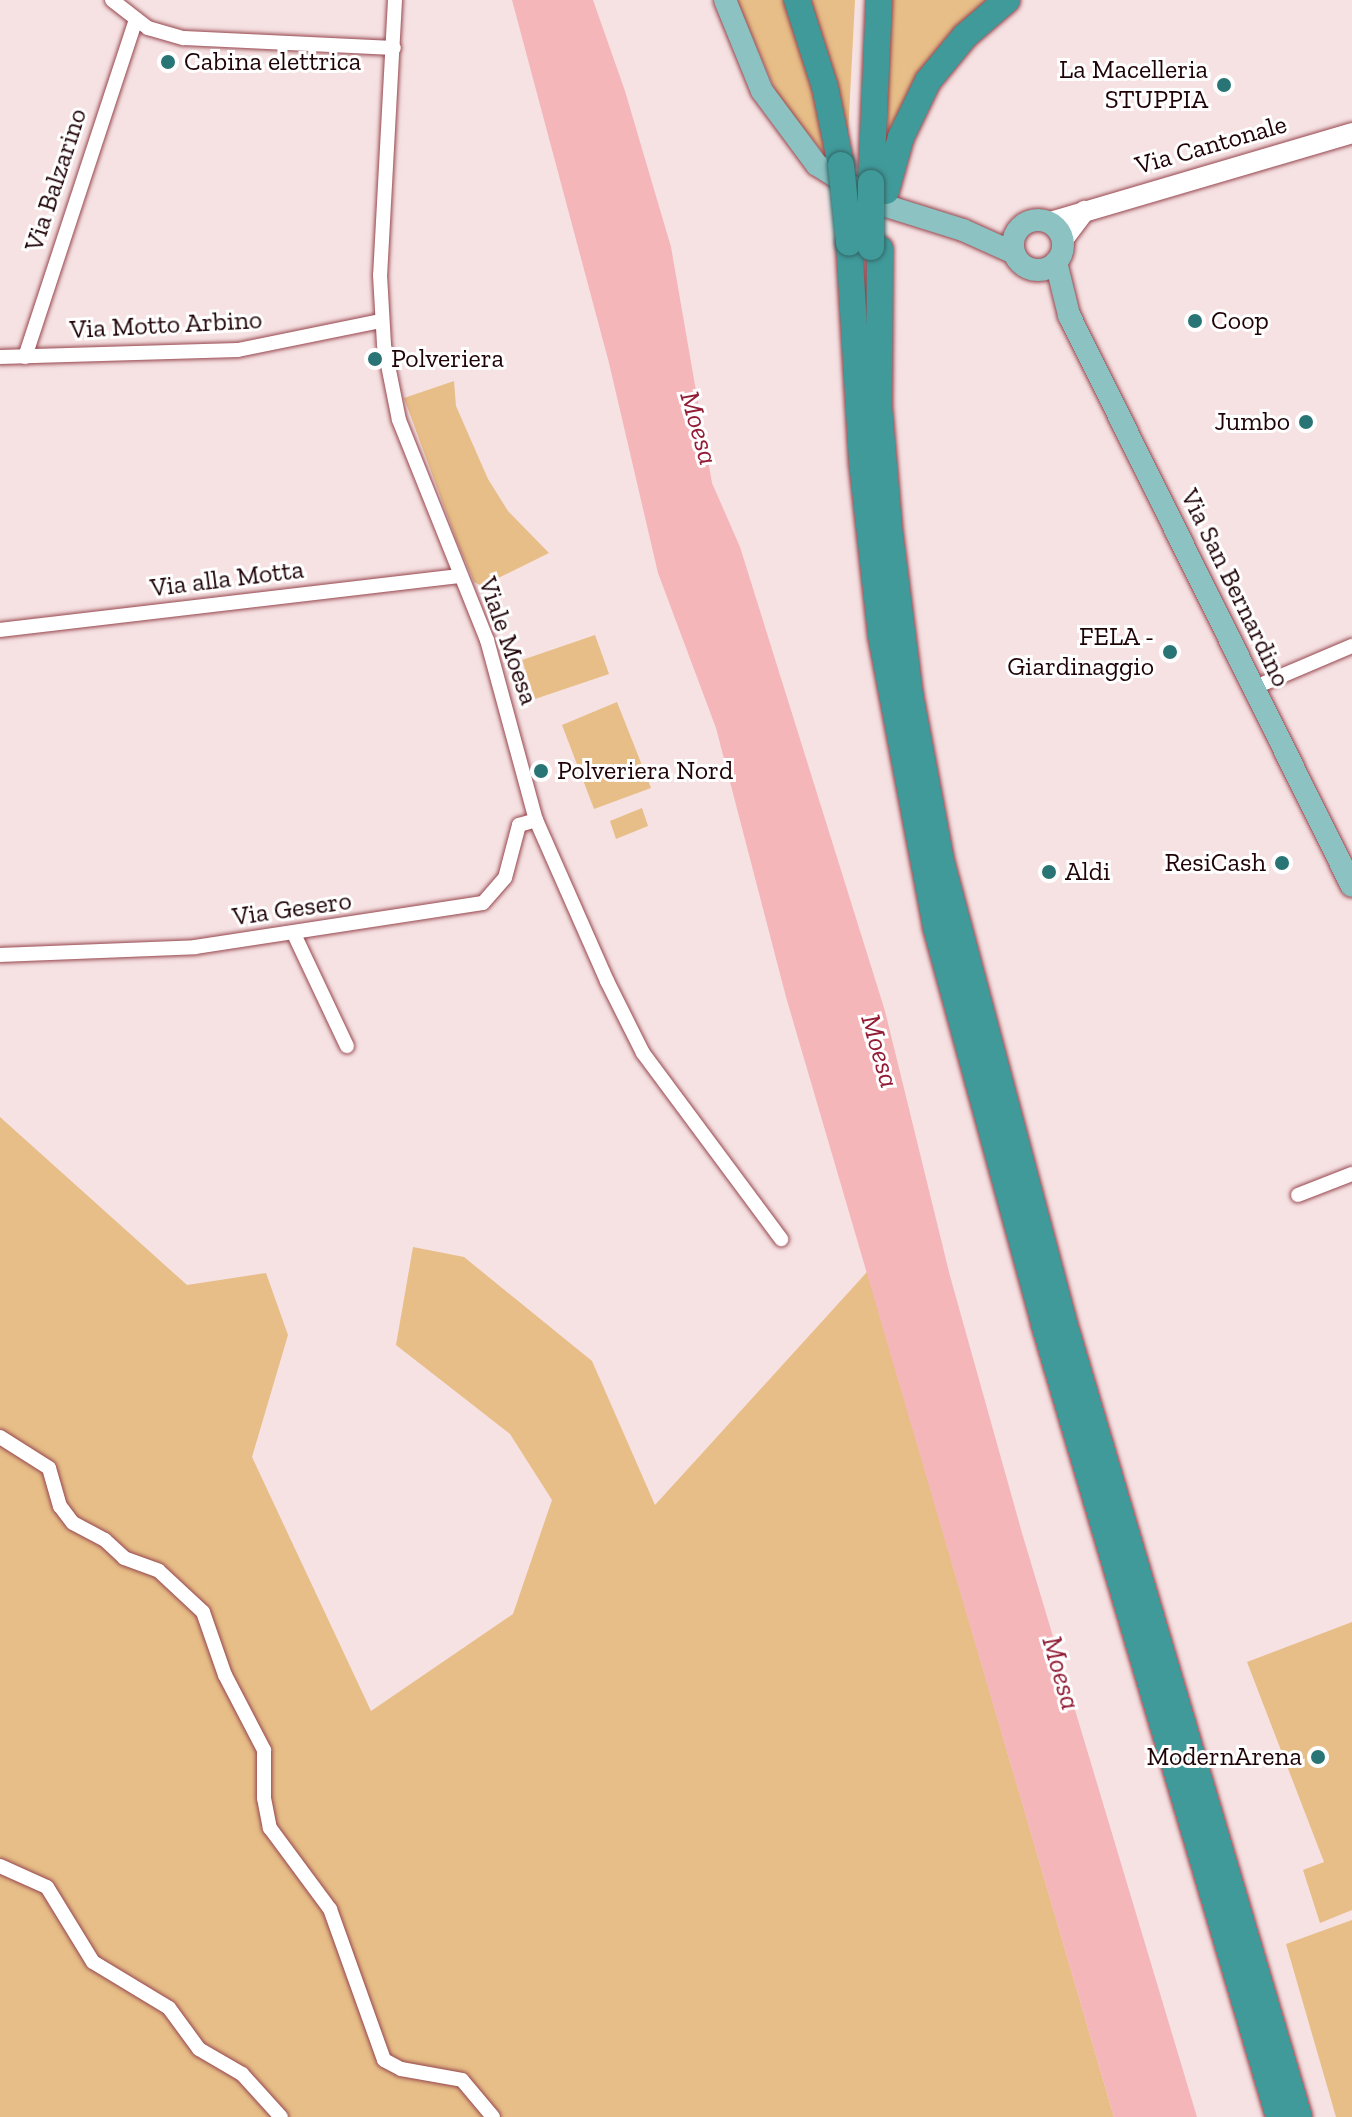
<!DOCTYPE html>
<html>
<head>
<meta charset="utf-8">
<style>
  body { margin:0 }
  #map { position:relative; width:1352px; height:2117px; overflow:hidden; background:#f6e2e3; font-family:"Zilla Slab",serif }
  div>[style] { position:absolute }
  .green>* { inset:0; background:#e7be87 }
  .water>* { inset:0; background:#f4b6b9 }
  .roads { filter:drop-shadow(0 0 2px #96464e) drop-shadow(0 0 2px #96464e) }
  .street>* { height:14px; margin:-7px; padding:0 7px; transform-origin:7px; border-radius:7px; background:#fff }
  .secondary>* { height:20px; margin:-10px; padding:0 10px; transform-origin:10px; border-radius:10px; background:#fff }
  .primary>* { height:22px; margin:-11px; padding:0 11px; transform-origin:11px; border-radius:11px; background:#8cc2c2 }
  .primary>.ring { margin:-11px; padding:0; box-sizing:content-box; background:none; border:22px solid #8cc2c2; border-radius:50% }
  .highway>* { height:26px; margin:-13px; padding:0 13px; transform-origin:13px; border-radius:13px; background:#409a9a }
  .bridges { filter:drop-shadow(0 0 2px #346566) drop-shadow(0 0 2px #346566) }
  .highway-bridge>* { height:26px; margin:-13px; padding:0 13px; transform-origin:13px; border-radius:13px; background:#409a9a }
  .dots>* { width:22px; height:22px; translate:-50% -50%; box-sizing:border-box; border:4px solid #fff; border-radius:50% }
  span { translate:-50% -50%; white-space:nowrap; text-align:center; line-height:1.15; -webkit-text-stroke:6px #fff; paint-order:stroke }
  .poi-label { font-size:26px; color:#1e0206 }
  .left { translate:0 -50%; text-align:left }
  .right { translate:-100% -50%; text-align:right }
  .street-label { font-size:26px; color:#1e0206 }
  .water-label { font-size:28px; color:#921d35; font-style:italic }
</style>
</head>
<body>
<div id="map">
  <div class="green">
    <div style="clip-path:polygon(737px 0,785px 0,805px 55px,828px 158px,779px 99px)"></div>
    <div style="clip-path:polygon(804px 0,855px 0,847px 154px)"></div>
    <div style="clip-path:polygon(891px 0,994px 0,888px 137px,887px 97px)"></div>
    <div style="clip-path:polygon(454px 381px,456px 406px,488px 479px,508px 511px,549px 553px,482px 586px,474px 582px,456px 539px,404px 398px)"></div>
    <div style="clip-path:polygon(595px 635px,609px 674px,535px 699px,522px 660px)"></div>
    <div style="clip-path:polygon(617px 702px,651px 788px,594px 809px,562px 725px)"></div>
    <div style="clip-path:polygon(642px 808px,648px 826px,616px 839px,610px 821px)"></div>
    <div style="clip-path:polygon(0 1117px,187px 1285px,266px 1273px,288px 1335px,252px 1457px,371px 1711px,513px 1614px,552px 1500px,510px 1434px,396px 1345px,413px 1247px,464px 1257px,592px 1361px,655px 1505px,867px 1272px,1114px 2117px,0 2117px)"></div>
    <div style="clip-path:polygon(1352px 1622px,1352px 1910px,1320px 1923px,1303px 1870px,1324px 1862px,1247px 1662px)"></div>
    <div style="clip-path:polygon(1352px 1920px,1352px 2117px,1336px 2117px,1286px 1944px)"></div>
  </div>
  <div class="water">
    <div style="clip-path:polygon(512px 0,593px 0,625px 91px,671px 247px,712px 483px,740px 547px,885px 1011px,950px 1276px,1022px 1533px,1197px 2117px,1114px 2117px,786px 997px,716px 728px,658px 573px,609px 363px)"></div>
  </div>
  <div class="roads">
    <div class="street">
      <div style="left:112px;top:0;width:46px;rotate:37.9deg"></div>
      <div style="left:148px;top:28px;width:37px;rotate:16deg"></div>
      <div style="left:184px;top:38px;width:210px;rotate:2.7deg"></div>
      <div style="left:395px;top:0;width:275px;rotate:93.1deg"></div>
      <div style="left:380px;top:275px;width:70px;rotate:86.7deg"></div>
      <div style="left:384px;top:345px;width:76px;rotate:78.7deg"></div>
      <div style="left:399px;top:420px;width:237px;rotate:68.2deg"></div>
      <div style="left:487px;top:640px;width:187px;rotate:74.8deg"></div>
      <div style="left:536px;top:820px;width:176px;rotate:66.2deg"></div>
      <div style="left:607px;top:981px;width:80px;rotate:63.4deg"></div>
      <div style="left:643px;top:1053px;width:232px;rotate:53.4deg"></div>
      <div style="left:0;top:357px;width:238px;rotate:-1.7deg"></div>
      <div style="left:238px;top:350px;width:146px;rotate:-11.5deg"></div>
      <div style="left:25px;top:357px;width:355px;rotate:-71.8deg"></div>
      <div style="left:0;top:630px;width:464px;rotate:-6.7deg"></div>
      <div style="left:1253px;top:688px;width:108px;rotate:-23deg"></div>
      <div style="left:294px;top:934px;width:124px;rotate:64.7deg"></div>
      <div style="left:0;top:955px;width:195px;rotate:-2.3deg"></div>
      <div style="left:195px;top:947px;width:291px;rotate:-8.7deg"></div>
      <div style="left:483px;top:903px;width:33px;rotate:-49deg"></div>
      <div style="left:505px;top:878px;width:55px;rotate:-75.2deg"></div>
      <div style="left:519px;top:825px;width:18px;rotate:-16deg"></div>
      <div style="left:1298px;top:1195px;width:58px;rotate:-21.3deg"></div>
      <div style="left:0;top:1437px;width:58px;rotate:32.3deg"></div>
      <div style="left:49px;top:1468px;width:40px;rotate:74deg"></div>
      <div style="left:60px;top:1506px;width:21px;rotate:53deg"></div>
      <div style="left:73px;top:1523px;width:36px;rotate:28deg"></div>
      <div style="left:105px;top:1540px;width:26px;rotate:43deg"></div>
      <div style="left:124px;top:1558px;width:37px;rotate:20deg"></div>
      <div style="left:159px;top:1571px;width:60px;rotate:43deg"></div>
      <div style="left:203px;top:1612px;width:67px;rotate:70.8deg"></div>
      <div style="left:225px;top:1675px;width:85px;rotate:62.5deg"></div>
      <div style="left:264px;top:1750px;width:48px;rotate:90deg"></div>
      <div style="left:264px;top:1798px;width:31px;rotate:79deg"></div>
      <div style="left:270px;top:1828px;width:101px;rotate:53.5deg"></div>
      <div style="left:330px;top:1909px;width:160px;rotate:70.3deg"></div>
      <div style="left:384px;top:2060px;width:19px;rotate:28deg"></div>
      <div style="left:401px;top:2069px;width:62px;rotate:10.2deg"></div>
      <div style="left:462px;top:2080px;width:48px;rotate:50deg"></div>
      <div style="left:0;top:1866px;width:51px;rotate:24.1deg"></div>
      <div style="left:47px;top:1887px;width:88px;rotate:58.5deg"></div>
      <div style="left:93px;top:1962px;width:89px;rotate:31.2deg"></div>
      <div style="left:169px;top:2008px;width:51px;rotate:53.8deg"></div>
      <div style="left:199px;top:2049px;width:50px;rotate:30.2deg"></div>
      <div style="left:242px;top:2074px;width:58px;rotate:47.8deg"></div>
    </div>
    <div class="secondary">
      <div style="left:1050px;top:222px;width:315px;rotate:-16.4deg"></div>
      <div style="left:1062px;top:241px;width:38px;rotate:-53deg"></div>
    </div>
    <div class="primary">
      <div style="left:725px;top:0;width:98px;rotate:67.9deg"></div>
      <div style="left:762px;top:91px;width:92px;rotate:53.4deg"></div>
      <div style="left:817px;top:165px;width:74px;rotate:31.8deg"></div>
      <div style="left:880px;top:204px;width:87px;rotate:17.4deg"></div>
      <div style="left:963px;top:230px;width:56px;rotate:24.3deg"></div>
      <div class="ring" style="left:1013px;top:220px;width:28px;height:28px"></div>
      <div style="left:1056px;top:262px;width:55px;rotate:76.2deg"></div>
      <div style="left:1069px;top:315px;width:637px;rotate:63.64deg"></div>
    </div>
    <div class="highway">
      <div style="left:797px;top:0;width:91px;rotate:72.2deg"></div>
      <div style="left:825px;top:87px;width:80px;rotate:78.4deg"></div>
      <div style="left:871px;top:183px;width:183px;rotate:-87.5deg"></div>
      <div style="left:886px;top:191px;width:56px;rotate:-74.5deg"></div>
      <div style="left:901px;top:137px;width:62px;rotate:-64.3deg"></div>
      <div style="left:928px;top:81px;width:58px;rotate:-50.6deg"></div>
      <div style="left:965px;top:36px;width:55px;rotate:-40.6deg"></div>
      <div style="left:849px;top:243px;width:219px;rotate:86.6deg"></div>
      <div style="left:862px;top:462px;width:174px;rotate:83.7deg"></div>
      <div style="left:881px;top:635px;width:297px;rotate:79.3deg"></div>
      <div style="left:936px;top:927px;width:410px;rotate:74.7deg"></div>
      <div style="left:1044px;top:1323px;width:828px;rotate:73.51deg"></div>
      <div style="left:880px;top:249px;width:158px;rotate:90.4deg"></div>
      <div style="left:879px;top:407px;width:120px;rotate:85.2deg"></div>
      <div style="left:889px;top:527px;width:169px;rotate:82.9deg"></div>
      <div style="left:910px;top:695px;width:169px;rotate:79.4deg"></div>
      <div style="left:941px;top:861px;width:475px;rotate:75.1deg"></div>
      <div style="left:1063px;top:1320px;width:831px;rotate:73.51deg"></div>
    </div>
  </div>
  <div class="bridges">
    <div class="highway-bridge">
      <div style="left:841px;top:165px;width:78px;rotate:84.1deg"></div>
      <div style="left:871px;top:247px;width:64px;rotate:-90deg"></div>
    </div>
  </div>
  <div class="dots">
    <div style="left:168px;top:62px;background:#297474"></div>
    <div style="left:1224px;top:85px;background:#297474"></div>
    <div style="left:1195px;top:321px;background:#297474"></div>
    <div style="left:375px;top:359px;background:#297474"></div>
    <div style="left:1306px;top:422px;background:#297474"></div>
    <div style="left:1170px;top:652px;background:#297474"></div>
    <div style="left:541px;top:771px;background:#297474"></div>
    <div style="left:1282px;top:863px;background:#297474"></div>
    <div style="left:1049px;top:872px;background:#297474"></div>
    <div style="left:1318px;top:1757px;background:#297474"></div>
  </div>
  <div class="poi-label">
    <span class="left" style="left:184px;top:62px">Cabina elettrica</span>
    <span class="right" style="left:1208px;top:85px">La Macelleria<br>STUPPIA</span>
    <span class="left" style="left:1211px;top:321px">Coop</span>
    <span class="left" style="left:391px;top:359px">Polveriera</span>
    <span class="right" style="left:1290px;top:422px">Jumbo</span>
    <span class="right" style="left:1154px;top:652px">FELA -<br>Giardinaggio</span>
    <span class="left" style="left:557px;top:771px">Polveriera Nord</span>
    <span class="right" style="left:1266px;top:863px">ResiCash</span>
    <span class="left" style="left:1065px;top:872px">Aldi</span>
    <span class="right" style="left:1302px;top:1757px">ModernArena</span>
  </div>
  <div class="street-label">
    <span style="left:1211px;top:145px;rotate:-16deg">Via Cantonale</span>
    <span style="left:56px;top:180px;rotate:-72deg">Via Balzarino</span>
    <span style="left:166px;top:325px;rotate:-3deg">Via Motto Arbino</span>
    <span style="left:227px;top:579px;rotate:-7deg">Via alla Motta</span>
    <span style="left:1235px;top:588px;rotate:64deg">Via San Bernardino</span>
    <span style="left:508px;top:641px;rotate:71deg">Viale Moesa</span>
    <span style="left:292px;top:909px;rotate:-8deg">Via Gesero</span>
  </div>
  <div class="water-label">
    <span style="left:699px;top:428px;rotate:74deg">Moesa</span>
    <span style="left:880px;top:1051px;rotate:74deg">Moesa</span>
    <span style="left:1061px;top:1673px;rotate:74deg">Moesa</span>
  </div>
</div>
</body>
</html>
